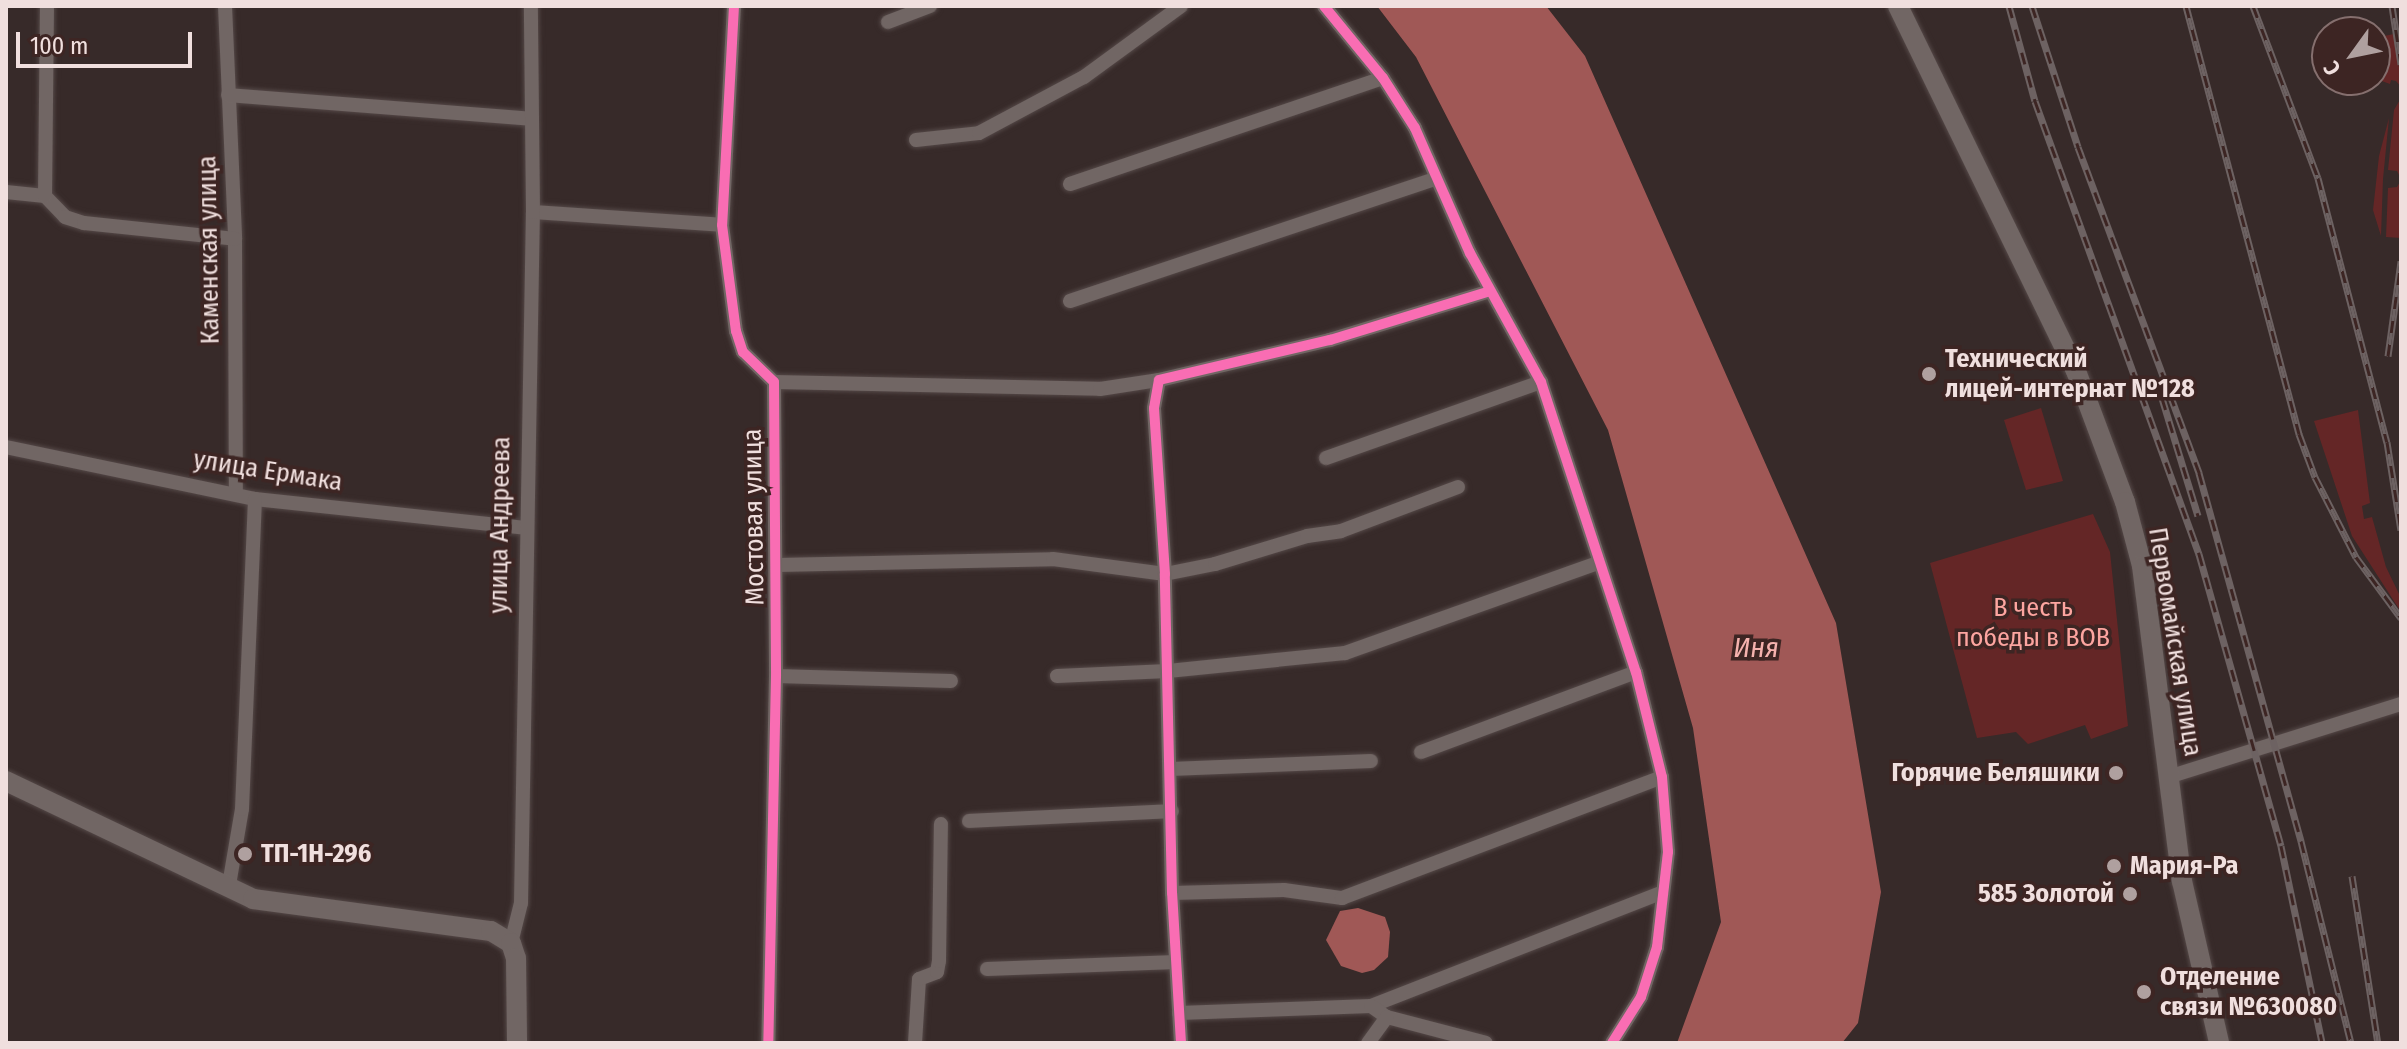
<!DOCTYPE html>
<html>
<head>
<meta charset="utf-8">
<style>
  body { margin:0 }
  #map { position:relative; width:2407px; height:1049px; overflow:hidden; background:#372a29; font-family:"Fira Sans Condensed",sans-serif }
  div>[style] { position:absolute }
  .green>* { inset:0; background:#642626 }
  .water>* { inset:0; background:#a05856 }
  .roads { filter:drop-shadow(0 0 2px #544847) drop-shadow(0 0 2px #544847) }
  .street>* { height:14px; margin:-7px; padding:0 7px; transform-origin:7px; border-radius:7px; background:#716664 }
  .secondary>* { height:20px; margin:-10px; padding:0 10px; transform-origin:10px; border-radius:10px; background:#716664 }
  .rail>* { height:7px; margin-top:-3.5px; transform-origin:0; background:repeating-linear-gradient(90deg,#3d2523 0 12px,#6d6262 0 24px); box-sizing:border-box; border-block:2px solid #6d6262 }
  .cycleway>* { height:10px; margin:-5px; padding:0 5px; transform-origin:5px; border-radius:5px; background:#f96db3 }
  .dots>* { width:22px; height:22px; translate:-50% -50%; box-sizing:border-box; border:4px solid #3d2523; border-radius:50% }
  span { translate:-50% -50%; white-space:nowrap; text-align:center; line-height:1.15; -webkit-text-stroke:7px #3d2523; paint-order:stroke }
  .street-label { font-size:26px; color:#f0dfde }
  .poi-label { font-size:26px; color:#f0dfde; font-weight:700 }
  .left { translate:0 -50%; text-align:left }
  .right { translate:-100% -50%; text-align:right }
  .park-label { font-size:26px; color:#fda5a0 }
  .water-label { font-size:28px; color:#f5b2ae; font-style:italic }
  .frame { position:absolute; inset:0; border:8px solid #f0dfde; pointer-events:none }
  .north { position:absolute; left:2311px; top:16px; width:80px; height:80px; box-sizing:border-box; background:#3d2523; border:2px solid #856f6e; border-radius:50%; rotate:237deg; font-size:22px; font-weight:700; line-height:32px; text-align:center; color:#f0dfde }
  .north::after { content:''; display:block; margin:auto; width:28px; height:36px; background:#afa09f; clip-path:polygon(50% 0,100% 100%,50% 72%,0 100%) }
  .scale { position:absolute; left:16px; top:32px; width:176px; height:36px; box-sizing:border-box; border:4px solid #f0dfde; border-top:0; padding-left:10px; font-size:24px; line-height:28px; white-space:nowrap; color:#f0dfde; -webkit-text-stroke:6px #3d2523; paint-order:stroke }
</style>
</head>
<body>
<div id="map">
  <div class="green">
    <div style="clip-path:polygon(2394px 34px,2401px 81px,2401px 87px,2396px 81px,2391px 80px,2390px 84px,2379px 80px,2384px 36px)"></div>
    <div style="clip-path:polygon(2401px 98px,2401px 179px,2397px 171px,2388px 170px,2394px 110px)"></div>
    <div style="clip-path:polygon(2389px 118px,2383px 179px,2381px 236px,2373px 210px,2379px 156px)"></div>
    <div style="clip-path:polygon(2401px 180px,2401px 238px,2386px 237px,2388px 188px,2397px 187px)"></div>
    <div style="clip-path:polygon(2041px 408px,2063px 481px,2026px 490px,2004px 420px)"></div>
    <div style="clip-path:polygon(2358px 410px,2370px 503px,2362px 506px,2364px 519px,2372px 517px,2386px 567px,2401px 598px,2401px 612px,2352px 536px,2314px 421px)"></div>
    <div style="clip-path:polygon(2093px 514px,2110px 552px,2128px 726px,2091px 739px,2085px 725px,2028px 744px,2016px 732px,1977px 738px,1930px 563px)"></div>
  </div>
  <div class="water">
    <div style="clip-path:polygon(1377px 6px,1546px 6px,1585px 56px,1836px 623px,1881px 892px,1858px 1023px,1842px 1043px,1677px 1043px,1721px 922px,1693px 728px,1608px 430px,1416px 57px)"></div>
    <div style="clip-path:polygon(1358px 908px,1385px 917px,1390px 932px,1388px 957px,1374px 970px,1362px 973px,1341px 966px,1326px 940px,1340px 911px)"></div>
  </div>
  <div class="roads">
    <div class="street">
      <div style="left:225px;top:6px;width:233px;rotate:87.5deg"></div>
      <div style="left:235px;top:239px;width:254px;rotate:89.8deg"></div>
      <div style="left:734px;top:6px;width:219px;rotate:93.1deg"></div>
      <div style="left:722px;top:225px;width:107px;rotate:82.5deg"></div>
      <div style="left:736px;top:331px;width:22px;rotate:72deg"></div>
      <div style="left:743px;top:352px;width:43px;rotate:44.1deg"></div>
      <div style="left:774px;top:382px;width:294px;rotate:89.6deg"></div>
      <div style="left:776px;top:676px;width:367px;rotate:91.2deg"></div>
      <div style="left:1324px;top:6px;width:93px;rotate:50.7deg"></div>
      <div style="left:1383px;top:78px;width:59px;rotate:57.4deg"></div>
      <div style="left:1415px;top:128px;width:137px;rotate:66.3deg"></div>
      <div style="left:1470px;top:253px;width:147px;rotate:61.2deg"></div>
      <div style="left:1541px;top:382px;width:305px;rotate:71.9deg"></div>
      <div style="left:1636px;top:672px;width:108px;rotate:76.1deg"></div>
      <div style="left:1662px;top:777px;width:75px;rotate:85.4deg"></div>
      <div style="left:1668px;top:852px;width:96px;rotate:96.6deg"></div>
      <div style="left:1657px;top:947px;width:52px;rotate:107.7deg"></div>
      <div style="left:1641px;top:997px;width:54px;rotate:122.2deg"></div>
      <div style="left:888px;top:22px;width:45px;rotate:-20.9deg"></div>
      <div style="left:228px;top:95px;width:303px;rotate:4.5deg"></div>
      <div style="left:916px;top:140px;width:63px;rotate:-6.3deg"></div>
      <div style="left:979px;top:133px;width:119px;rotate:-28.1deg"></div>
      <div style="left:1084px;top:77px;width:120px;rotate:-36.2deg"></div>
      <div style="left:1070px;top:184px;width:330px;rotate:-18.7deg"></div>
      <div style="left:6px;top:192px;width:39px;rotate:6deg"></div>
      <div style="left:45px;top:196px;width:29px;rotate:46deg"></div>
      <div style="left:65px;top:217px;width:20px;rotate:18deg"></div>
      <div style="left:84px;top:223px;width:152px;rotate:6deg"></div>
      <div style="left:45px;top:196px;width:190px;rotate:-89.4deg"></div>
      <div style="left:533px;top:212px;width:189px;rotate:3.9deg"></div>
      <div style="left:1070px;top:301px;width:385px;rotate:-18.5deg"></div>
      <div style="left:774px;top:382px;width:326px;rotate:1.2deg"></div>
      <div style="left:1100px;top:389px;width:60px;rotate:-8.7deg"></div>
      <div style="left:6px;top:447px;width:254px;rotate:11.8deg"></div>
      <div style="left:255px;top:499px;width:272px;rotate:6.1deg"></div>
      <div style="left:1326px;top:458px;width:228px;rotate:-19.5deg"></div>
      <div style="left:777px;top:565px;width:276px;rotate:-1.2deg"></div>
      <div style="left:1053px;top:559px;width:113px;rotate:7.6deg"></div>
      <div style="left:1165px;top:574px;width:51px;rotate:-11.3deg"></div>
      <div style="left:1215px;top:564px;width:96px;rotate:-16.9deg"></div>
      <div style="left:1307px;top:536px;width:34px;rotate:-8deg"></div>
      <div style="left:1341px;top:531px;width:125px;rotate:-20.6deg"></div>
      <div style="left:776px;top:676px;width:175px;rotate:1.6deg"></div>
      <div style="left:1057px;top:676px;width:111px;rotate:-2.6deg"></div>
      <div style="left:1168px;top:671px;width:178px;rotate:-5.8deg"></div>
      <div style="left:1345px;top:653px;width:269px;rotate:-19.6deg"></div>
      <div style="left:1421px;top:752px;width:229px;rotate:-20.4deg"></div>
      <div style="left:1171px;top:769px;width:200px;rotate:-2.3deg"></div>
      <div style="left:2168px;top:777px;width:244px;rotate:-17.4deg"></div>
      <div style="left:969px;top:821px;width:203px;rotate:-2.8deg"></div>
      <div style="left:229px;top:885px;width:77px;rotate:-80.3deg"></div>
      <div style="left:242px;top:809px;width:310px;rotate:-87.6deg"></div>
      <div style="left:1172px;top:893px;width:112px;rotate:-1.5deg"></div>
      <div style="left:1284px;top:890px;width:59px;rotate:7.9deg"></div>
      <div style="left:1342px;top:898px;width:342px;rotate:-20.7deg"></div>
      <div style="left:511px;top:943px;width:41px;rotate:-76deg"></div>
      <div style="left:521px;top:903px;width:691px;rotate:-89.01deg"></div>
      <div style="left:533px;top:212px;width:206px;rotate:-90.6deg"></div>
      <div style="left:987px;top:969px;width:189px;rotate:-2.1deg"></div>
      <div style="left:1371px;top:1006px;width:313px;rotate:-21.3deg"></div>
      <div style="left:1179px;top:1013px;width:192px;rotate:-2.1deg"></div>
      <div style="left:1371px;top:1006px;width:19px;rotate:35deg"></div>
      <div style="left:1387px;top:1017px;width:102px;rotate:14.7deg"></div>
      <div style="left:915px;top:1043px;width:64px;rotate:-86.4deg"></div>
      <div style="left:919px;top:979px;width:19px;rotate:-21deg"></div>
      <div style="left:937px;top:972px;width:11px;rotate:-80deg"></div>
      <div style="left:939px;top:961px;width:137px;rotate:-89.2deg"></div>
      <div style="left:1181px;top:1043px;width:150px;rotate:-93.4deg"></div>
      <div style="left:1172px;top:893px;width:319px;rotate:-91.3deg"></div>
      <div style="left:1165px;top:574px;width:166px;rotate:-93.8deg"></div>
      <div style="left:1154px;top:408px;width:28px;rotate:-80deg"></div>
      <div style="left:1159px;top:380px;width:176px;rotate:-13.2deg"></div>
      <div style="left:1330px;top:340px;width:167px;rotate:-17deg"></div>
      <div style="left:1368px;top:1043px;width:32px;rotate:-54deg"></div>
    </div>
    <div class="secondary">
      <div style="left:1898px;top:6px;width:406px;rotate:64deg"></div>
      <div style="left:2076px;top:371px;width:140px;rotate:69.5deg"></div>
      <div style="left:2125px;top:502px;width:66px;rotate:75.1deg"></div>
      <div style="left:2142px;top:566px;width:318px;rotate:82.8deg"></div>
      <div style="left:2182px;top:881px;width:166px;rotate:77.1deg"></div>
      <div style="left:6px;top:781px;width:274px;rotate:25.5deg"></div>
      <div style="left:253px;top:899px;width:240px;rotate:7.7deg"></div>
      <div style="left:491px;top:931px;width:23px;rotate:31deg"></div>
      <div style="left:511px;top:943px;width:16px;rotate:72deg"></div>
      <div style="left:516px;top:958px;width:85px;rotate:89.3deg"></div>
    </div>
  </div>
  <div class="rail">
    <div style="left:2009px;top:6px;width:98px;rotate:74.7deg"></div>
    <div style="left:2035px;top:101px;width:482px;rotate:70.1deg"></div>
    <div style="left:2199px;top:554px;width:303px;rotate:74.3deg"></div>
    <div style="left:2281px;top:846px;width:201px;rotate:78.2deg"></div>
    <div style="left:2032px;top:6px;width:148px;rotate:71.9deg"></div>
    <div style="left:2078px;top:147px;width:348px;rotate:69.6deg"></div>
    <div style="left:2199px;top:473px;width:382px;rotate:74.5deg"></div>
    <div style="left:2301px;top:841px;width:208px;rotate:76.1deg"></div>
    <div style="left:2186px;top:6px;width:443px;rotate:75.2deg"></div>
    <div style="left:2299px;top:434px;width:46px;rotate:69.6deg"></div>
    <div style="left:2315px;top:477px;width:90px;rotate:62.9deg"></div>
    <div style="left:2356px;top:557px;width:76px;rotate:53.6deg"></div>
    <div style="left:2253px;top:6px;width:184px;rotate:69.3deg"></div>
    <div style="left:2318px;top:178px;width:273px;rotate:75.4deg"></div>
    <div style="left:2387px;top:442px;width:89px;rotate:81deg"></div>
    <div style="left:2392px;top:6px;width:59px;rotate:81.2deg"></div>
    <div style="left:2388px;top:356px;width:96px;rotate:-82.2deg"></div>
    <div style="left:2162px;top:398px;width:123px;rotate:73deg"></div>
    <div style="left:2352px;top:876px;width:169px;rotate:81.2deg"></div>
  </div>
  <div class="cycleway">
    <div style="left:734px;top:6px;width:219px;rotate:93.1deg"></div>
    <div style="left:722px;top:225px;width:107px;rotate:82.5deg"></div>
    <div style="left:736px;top:331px;width:22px;rotate:72deg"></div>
    <div style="left:743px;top:352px;width:43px;rotate:44.1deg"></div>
    <div style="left:774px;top:382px;width:294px;rotate:89.6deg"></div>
    <div style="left:776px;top:676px;width:367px;rotate:91.2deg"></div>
    <div style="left:1324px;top:6px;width:93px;rotate:50.7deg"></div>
    <div style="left:1383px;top:78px;width:59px;rotate:57.4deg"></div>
    <div style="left:1415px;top:128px;width:137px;rotate:66.3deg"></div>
    <div style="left:1470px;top:253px;width:147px;rotate:61.2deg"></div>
    <div style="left:1541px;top:382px;width:305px;rotate:71.9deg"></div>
    <div style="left:1636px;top:672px;width:108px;rotate:76.1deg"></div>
    <div style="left:1662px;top:777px;width:75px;rotate:85.4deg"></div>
    <div style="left:1668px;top:852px;width:96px;rotate:96.6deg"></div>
    <div style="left:1657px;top:947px;width:52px;rotate:107.7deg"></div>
    <div style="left:1641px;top:997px;width:54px;rotate:122.2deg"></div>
    <div style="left:1181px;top:1043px;width:150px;rotate:-93.4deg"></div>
    <div style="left:1172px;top:893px;width:319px;rotate:-91.3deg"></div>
    <div style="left:1165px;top:574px;width:166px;rotate:-93.8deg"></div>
    <div style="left:1154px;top:408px;width:28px;rotate:-80deg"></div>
    <div style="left:1159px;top:380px;width:176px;rotate:-13.2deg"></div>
    <div style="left:1330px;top:340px;width:167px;rotate:-17deg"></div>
  </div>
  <div class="dots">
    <div style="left:1929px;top:374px;background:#afa09f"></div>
    <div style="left:2116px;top:773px;background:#afa09f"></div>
    <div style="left:245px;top:854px;background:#afa09f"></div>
    <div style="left:2114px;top:866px;background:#afa09f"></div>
    <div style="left:2130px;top:894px;background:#afa09f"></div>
    <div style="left:2144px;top:992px;background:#afa09f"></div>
  </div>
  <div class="street-label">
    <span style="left:209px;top:250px;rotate:-91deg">Каменская улица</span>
    <span style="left:268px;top:471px;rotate:9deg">улица Ермака</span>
    <span style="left:754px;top:517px;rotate:-91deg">Мостовая улица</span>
    <span style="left:500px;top:525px;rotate:-89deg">улица Андреева</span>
    <span style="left:2175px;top:642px;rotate:81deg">Первомайская улица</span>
  </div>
  <div class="poi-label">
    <span class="left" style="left:1945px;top:374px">Технический<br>лицей-интернат №128</span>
    <span class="right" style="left:2100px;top:773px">Горячие Беляшики</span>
    <span class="left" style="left:261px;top:854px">ТП-1Н-296</span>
    <span class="left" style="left:2130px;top:866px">Мария-Ра</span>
    <span class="right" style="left:2114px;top:894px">585 Золотой</span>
    <span class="left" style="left:2160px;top:992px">Отделение<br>связи №630080</span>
  </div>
  <div class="park-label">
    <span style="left:2033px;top:623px">В честь<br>победы в ВОВ</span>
  </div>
  <div class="water-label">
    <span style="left:1756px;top:648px">Иня</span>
  </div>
  <div class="frame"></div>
  <div class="north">С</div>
  <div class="scale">100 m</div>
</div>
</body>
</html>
